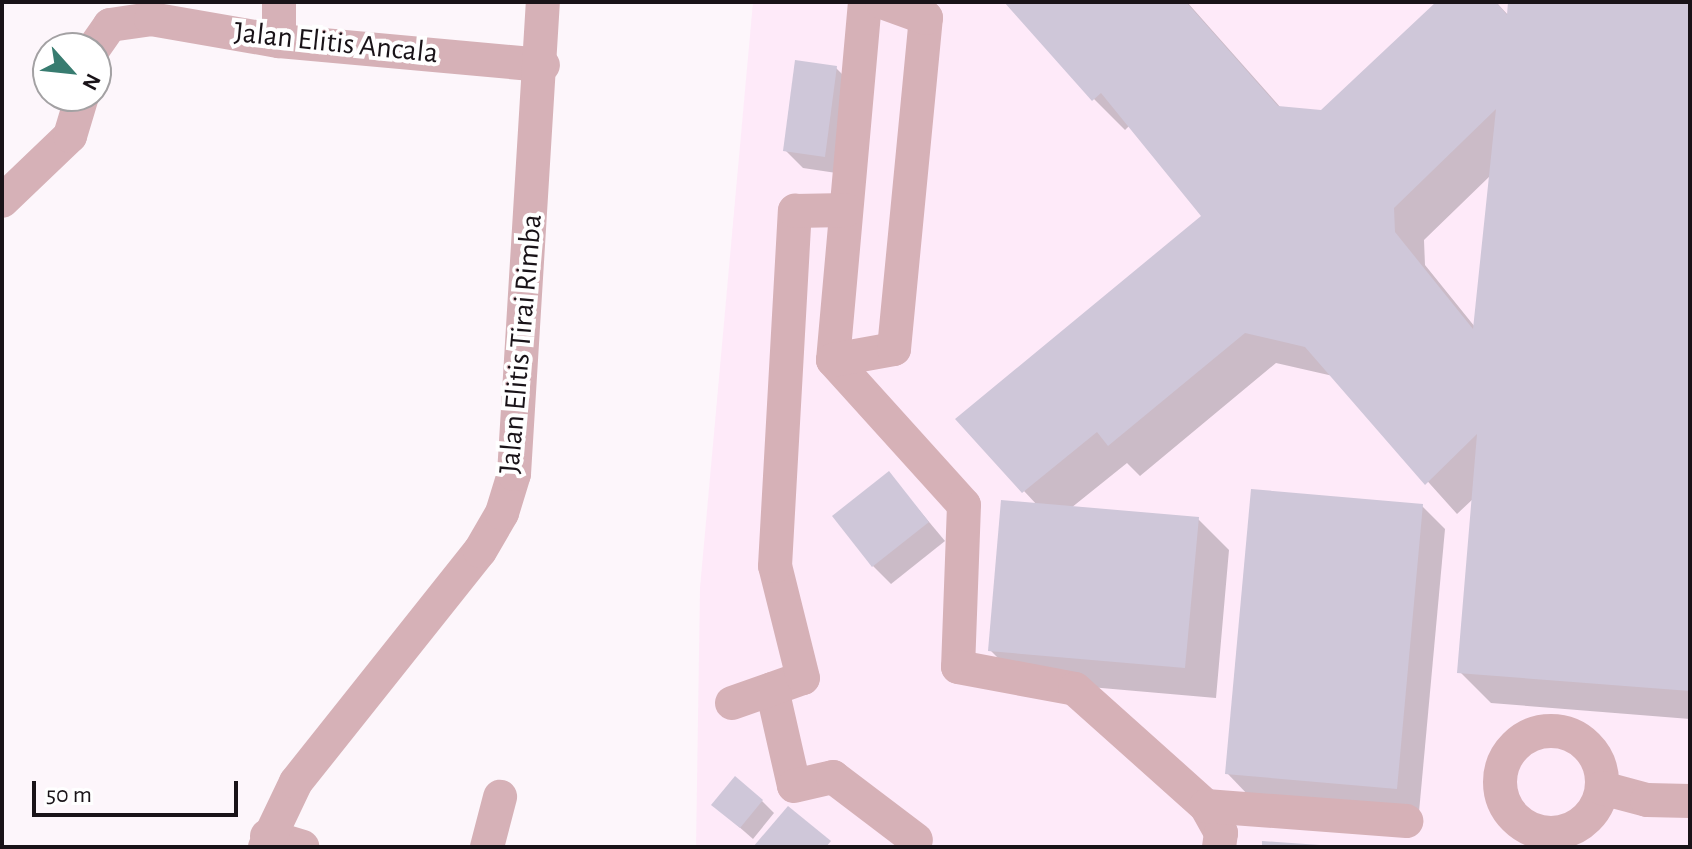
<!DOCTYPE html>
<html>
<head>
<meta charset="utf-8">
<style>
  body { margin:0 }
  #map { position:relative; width:1692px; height:849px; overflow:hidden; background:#fdf6fb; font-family:"Alegreya Sans",sans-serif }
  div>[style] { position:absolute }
  .built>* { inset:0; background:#feeaf9 }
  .shadow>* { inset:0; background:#0003 }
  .building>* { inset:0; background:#cfc7d9 }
  .minor>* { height:34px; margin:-17px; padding:0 17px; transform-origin:17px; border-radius:17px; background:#d6b1b7 }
  .minor>.ring { margin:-17px; padding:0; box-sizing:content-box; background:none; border:34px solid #d6b1b7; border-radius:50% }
  span { translate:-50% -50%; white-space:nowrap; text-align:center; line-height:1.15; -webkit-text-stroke:8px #fff; paint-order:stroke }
  .street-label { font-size:30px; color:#191318 }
  .frame { position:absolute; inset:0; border:4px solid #191318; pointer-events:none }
  .north { position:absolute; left:32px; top:32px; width:80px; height:80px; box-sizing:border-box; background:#fff; border:2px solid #a3a1a3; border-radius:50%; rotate:117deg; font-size:22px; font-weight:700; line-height:32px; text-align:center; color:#191318 }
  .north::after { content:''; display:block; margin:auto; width:28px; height:36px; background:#387c70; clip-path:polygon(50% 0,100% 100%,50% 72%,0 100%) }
  .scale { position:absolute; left:32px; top:781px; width:206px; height:36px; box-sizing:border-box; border:4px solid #191318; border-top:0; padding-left:10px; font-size:24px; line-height:28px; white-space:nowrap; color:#191318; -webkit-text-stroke:6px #fff; paint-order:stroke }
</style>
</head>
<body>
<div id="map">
  <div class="built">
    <div style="clip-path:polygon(753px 2px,1690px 2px,1690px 847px,696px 847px,700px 588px)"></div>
  </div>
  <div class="shadow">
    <div style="clip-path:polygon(evenodd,1007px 2px,1187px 2px,1281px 108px,1322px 112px,1439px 2px,1496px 2px,1509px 16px,1510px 2px,1690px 2px,1690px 719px,1491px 703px,1460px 672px,1474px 498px,1457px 514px,1333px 376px,1276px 363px,1140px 476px,1127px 463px,1071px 508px,1198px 519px,1229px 550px,1216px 698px,1021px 681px,990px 650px,1038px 506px,1024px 491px,1203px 216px,1130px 125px,1125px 130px,1094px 99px,1007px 2px,1491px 175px,1475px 327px,1425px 265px,1424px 240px,1491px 175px)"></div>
    <div style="clip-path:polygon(836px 68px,854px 86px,843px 174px,803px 168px,785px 150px)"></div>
    <div style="clip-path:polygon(889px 474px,945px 541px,891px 584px,873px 566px)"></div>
    <div style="clip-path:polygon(1422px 506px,1445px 529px,1419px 812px,1250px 797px,1227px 773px)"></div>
    <div style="clip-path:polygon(762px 801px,774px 813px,753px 839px,714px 805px)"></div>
  </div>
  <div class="building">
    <div style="clip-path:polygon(evenodd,1004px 2px,1186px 2px,1278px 106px,1321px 110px,1436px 2px,1496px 2px,1507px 15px,1508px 2px,1690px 2px,1690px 691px,1457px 673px,1477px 434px,1425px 485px,1305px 347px,1245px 333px,1108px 446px,1097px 432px,1022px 493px,955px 419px,1201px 216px,1101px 93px,1092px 101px,1004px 2px,1496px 109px,1473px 329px,1395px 232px,1394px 208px,1496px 109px)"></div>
    <div style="clip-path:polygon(795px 60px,837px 66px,825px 157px,783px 151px)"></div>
    <div style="clip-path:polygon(889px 471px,929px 522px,872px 567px,832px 516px)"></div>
    <div style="clip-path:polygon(1251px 489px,1423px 504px,1397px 789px,1225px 774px)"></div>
    <div style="clip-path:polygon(1001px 500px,1199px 517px,1185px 668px,988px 651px)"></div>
    <div style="clip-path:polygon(735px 776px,763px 800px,740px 828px,711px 805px)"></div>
    <div style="clip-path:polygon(788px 806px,831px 841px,826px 847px,753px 847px)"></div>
    <div style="clip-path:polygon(1262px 841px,1320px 845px,1320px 847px,1262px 847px)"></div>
  </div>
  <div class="minor">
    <div style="left:279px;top:2px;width:39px;rotate:90deg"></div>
    <div style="left:865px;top:2px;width:359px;rotate:95.1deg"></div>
    <div style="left:833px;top:360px;width:195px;rotate:47.9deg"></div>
    <div style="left:964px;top:505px;width:162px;rotate:92.1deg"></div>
    <div style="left:958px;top:667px;width:119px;rotate:10.6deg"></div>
    <div style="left:1075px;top:689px;width:176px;rotate:41.8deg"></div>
    <div style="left:1206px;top:806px;width:31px;rotate:61deg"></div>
    <div style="left:1221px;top:833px;width:14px;rotate:98deg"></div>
    <div style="left:94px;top:48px;width:28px;rotate:-55deg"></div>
    <div style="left:110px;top:25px;width:41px;rotate:-8.3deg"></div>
    <div style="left:151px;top:19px;width:130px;rotate:9.8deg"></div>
    <div style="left:279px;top:41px;width:265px;rotate:5.2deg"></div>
    <div style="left:2px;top:201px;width:94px;rotate:-43.7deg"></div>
    <div style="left:70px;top:136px;width:42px;rotate:-73.3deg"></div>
    <div style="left:833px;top:360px;width:62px;rotate:-10.2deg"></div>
    <div style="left:894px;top:349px;width:333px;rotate:-84.5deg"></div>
    <div style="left:926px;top:18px;width:47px;rotate:-160deg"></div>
    <div style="left:772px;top:689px;width:99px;rotate:77.2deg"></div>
    <div style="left:794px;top:786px;width:40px;rotate:-13deg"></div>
    <div style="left:833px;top:777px;width:104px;rotate:37.2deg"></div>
    <div style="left:732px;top:703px;width:75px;rotate:-19.4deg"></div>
    <div style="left:803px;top:678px;width:115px;rotate:-104deg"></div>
    <div style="left:775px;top:566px;width:356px;rotate:-86.8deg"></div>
    <div style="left:795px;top:211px;width:51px;rotate:-1.1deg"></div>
    <div class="ring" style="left:1500px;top:731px;width:68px;height:68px"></div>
    <div style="left:1602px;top:788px;width:47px;rotate:14.9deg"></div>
    <div style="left:1647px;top:800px;width:43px;rotate:1.3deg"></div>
    <div style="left:1206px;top:806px;width:201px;rotate:4.3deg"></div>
    <div style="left:267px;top:836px;width:37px;rotate:17deg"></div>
    <div style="left:265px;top:847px;width:72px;rotate:-64.5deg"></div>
    <div style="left:296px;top:782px;width:295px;rotate:-51.5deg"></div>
    <div style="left:480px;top:551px;width:44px;rotate:-59.9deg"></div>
    <div style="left:502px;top:513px;width:41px;rotate:-72.9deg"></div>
    <div style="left:514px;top:474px;width:473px;rotate:-86.5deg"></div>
    <div style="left:487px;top:847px;width:52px;rotate:-75.4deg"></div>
  </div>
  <div class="street-label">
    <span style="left:336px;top:43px;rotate:6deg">Jalan Elitis Ancala</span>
    <span style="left:521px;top:344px;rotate:-85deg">Jalan Elitis Tirai Rimba</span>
  </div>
  <div class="frame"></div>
  <div class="north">N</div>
  <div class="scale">50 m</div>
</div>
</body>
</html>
